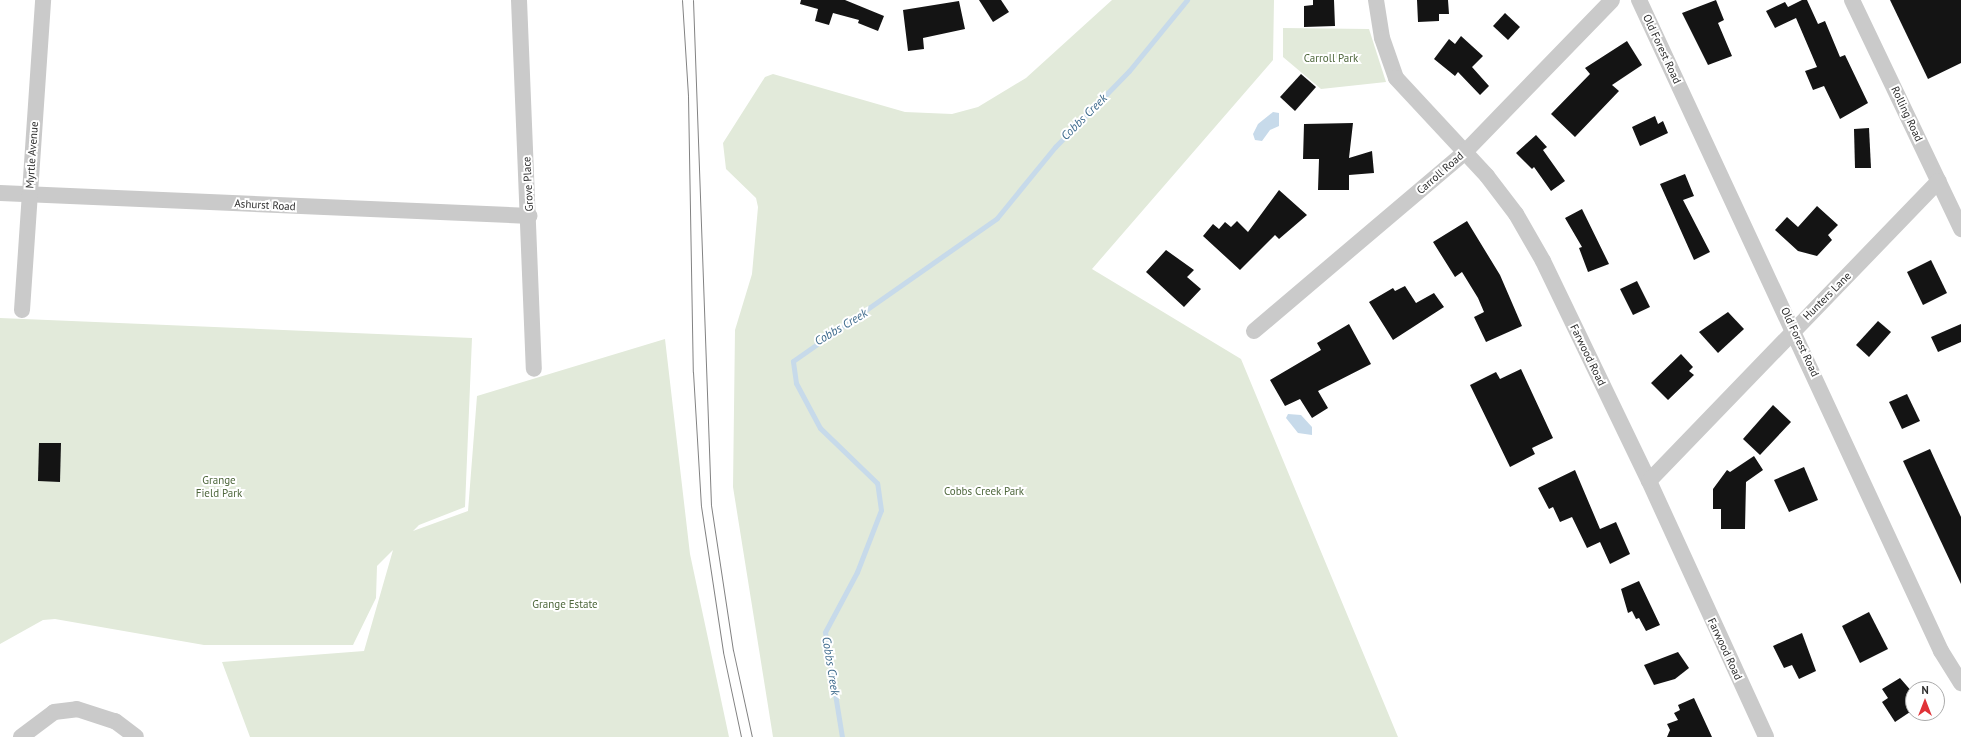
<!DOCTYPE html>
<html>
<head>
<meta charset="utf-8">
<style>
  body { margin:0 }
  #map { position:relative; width:1961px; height:737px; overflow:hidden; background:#fff; font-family:"PT Sans",sans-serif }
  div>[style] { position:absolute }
  .green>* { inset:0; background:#e2eada }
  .water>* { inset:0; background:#c7daea }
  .stream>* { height:5px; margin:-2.5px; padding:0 2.5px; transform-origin:2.5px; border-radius:2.5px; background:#c7daea }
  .building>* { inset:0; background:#141414 }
  .street>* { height:16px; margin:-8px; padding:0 8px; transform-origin:8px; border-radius:8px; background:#cacaca }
  .tram>* { height:1px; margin:-0.5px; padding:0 0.5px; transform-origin:0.5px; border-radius:0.5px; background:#828282 }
  span { translate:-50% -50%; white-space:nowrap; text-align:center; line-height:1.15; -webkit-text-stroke:4px #fff; paint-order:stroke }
  .street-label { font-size:11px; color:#2d2d2d }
  .park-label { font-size:11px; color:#4e673c }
  .water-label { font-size:12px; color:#3d6a8c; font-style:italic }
  .north { position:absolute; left:1905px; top:681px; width:40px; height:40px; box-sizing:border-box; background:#fff; border:1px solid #ababab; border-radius:50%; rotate:0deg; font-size:11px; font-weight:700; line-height:16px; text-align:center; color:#2d2d2d }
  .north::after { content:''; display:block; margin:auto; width:14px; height:18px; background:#e03237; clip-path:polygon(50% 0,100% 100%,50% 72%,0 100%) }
</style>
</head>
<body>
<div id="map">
  <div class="green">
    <div style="clip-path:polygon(1112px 0,1274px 0,1273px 60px,1092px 269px,1241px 359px,1398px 737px,773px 737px,733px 487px,735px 330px,752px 274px,758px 207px,756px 198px,726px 169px,723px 143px,765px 77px,773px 74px,905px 112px,952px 114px,978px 107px,1026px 78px)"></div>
    <div style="clip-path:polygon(1283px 28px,1369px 29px,1386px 82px,1321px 89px,1283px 57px)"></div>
    <div style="clip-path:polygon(0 318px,472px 338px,465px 507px,419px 525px,413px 531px,468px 511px,477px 396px,665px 339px,690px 554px,729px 737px,250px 737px,222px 662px,364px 651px,393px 550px,377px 566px,376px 598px,353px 645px,204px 645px,55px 619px,43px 620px,0 644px)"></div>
  </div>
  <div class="water">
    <div style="clip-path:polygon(1273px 112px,1279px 113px,1279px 126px,1270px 130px,1262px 141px,1255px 140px,1253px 134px,1258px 124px)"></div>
    <div style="clip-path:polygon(1288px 414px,1301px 415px,1312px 427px,1312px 435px,1298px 433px,1286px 418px)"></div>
  </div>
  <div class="stream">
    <div style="left:842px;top:737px;width:106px;rotate:-99.2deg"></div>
    <div style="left:825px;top:632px;width:68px;rotate:-61.9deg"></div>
    <div style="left:857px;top:572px;width:66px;rotate:-68.8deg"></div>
    <div style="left:881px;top:510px;width:27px;rotate:-98deg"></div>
    <div style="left:877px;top:483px;width:79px;rotate:-136deg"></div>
    <div style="left:820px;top:428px;width:51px;rotate:-118.1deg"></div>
    <div style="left:796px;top:383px;width:22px;rotate:-98deg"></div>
    <div style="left:793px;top:361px;width:249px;rotate:-35deg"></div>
    <div style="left:997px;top:218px;width:92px;rotate:-50.8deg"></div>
    <div style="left:1055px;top:147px;width:106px;rotate:-45.8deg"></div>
    <div style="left:1129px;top:71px;width:92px;rotate:-50.8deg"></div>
  </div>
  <div class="building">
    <div style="clip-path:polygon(801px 0,845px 0,884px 16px,878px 31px,858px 23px,859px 20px,833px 13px,829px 25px,815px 21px,818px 9px,800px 4px)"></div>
    <div style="clip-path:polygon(979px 0,1001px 0,1009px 12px,993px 22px)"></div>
    <div style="clip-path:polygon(1313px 0,1334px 0,1335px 26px,1304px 27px,1304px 6px,1313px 5px)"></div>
    <div style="clip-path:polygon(1417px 0,1448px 0,1449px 14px,1439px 14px,1439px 21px,1418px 22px)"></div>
    <div style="clip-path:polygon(1716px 0,1724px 20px,1718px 23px,1732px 56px,1708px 65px,1682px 13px)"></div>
    <div style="clip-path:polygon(1802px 0,1807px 0,1818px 24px,1825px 21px,1840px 57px,1845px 55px,1868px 103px,1840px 119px,1824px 86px,1813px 90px,1805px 71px,1817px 67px,1796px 18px,1775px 28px,1766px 11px,1785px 2px,1788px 7px)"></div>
    <div style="clip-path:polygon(1890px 0,1961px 0,1961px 63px,1928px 79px)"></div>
    <div style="clip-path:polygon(959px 1px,965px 29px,923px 38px,924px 49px,908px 51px,903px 10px)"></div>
    <div style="clip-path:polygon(1505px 13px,1520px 27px,1508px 40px,1493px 26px)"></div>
    <div style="clip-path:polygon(1461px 36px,1483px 56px,1472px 67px,1489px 86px,1480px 95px,1458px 72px,1455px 76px,1434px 59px,1449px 39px,1455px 44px)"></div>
    <div style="clip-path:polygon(1627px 41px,1642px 65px,1612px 85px,1619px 91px,1575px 137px,1551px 114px,1590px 74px,1585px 68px)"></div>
    <div style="clip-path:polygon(1301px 74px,1316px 87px,1295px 111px,1280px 97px)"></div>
    <div style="clip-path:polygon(1655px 116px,1658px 124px,1663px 121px,1668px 133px,1640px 146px,1632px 127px)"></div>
    <div style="clip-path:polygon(1353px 123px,1349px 158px,1372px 151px,1374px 173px,1349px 175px,1349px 190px,1318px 190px,1319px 159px,1303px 159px,1304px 124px)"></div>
    <div style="clip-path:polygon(1869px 128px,1871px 168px,1855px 168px,1854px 129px)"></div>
    <div style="clip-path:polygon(1536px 135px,1547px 147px,1543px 150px,1565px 181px,1551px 191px,1534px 167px,1532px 169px,1516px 153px)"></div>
    <div style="clip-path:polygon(1685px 174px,1694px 196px,1683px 200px,1710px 252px,1694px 260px,1660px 184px)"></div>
    <div style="clip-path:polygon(1279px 190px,1307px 215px,1279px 239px,1275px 235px,1240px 270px,1203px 236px,1213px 224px,1219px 229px,1225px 222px,1231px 227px,1237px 221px,1248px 232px)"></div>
    <div style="clip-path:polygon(1817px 206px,1838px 225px,1828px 235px,1832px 240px,1817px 256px,1798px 251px,1775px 230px,1787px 217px,1798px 227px)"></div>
    <div style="clip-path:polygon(1582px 209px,1609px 264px,1588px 272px,1579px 248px,1582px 247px,1565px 218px)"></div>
    <div style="clip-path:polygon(1467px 221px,1500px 275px,1522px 326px,1486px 342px,1474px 317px,1484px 312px,1478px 298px,1462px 272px,1455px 277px,1433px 242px)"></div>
    <div style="clip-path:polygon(1166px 250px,1194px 270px,1187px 277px,1201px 289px,1184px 307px,1146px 272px)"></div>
    <div style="clip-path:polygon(1931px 260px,1947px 293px,1923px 305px,1907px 272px)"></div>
    <div style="clip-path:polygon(1637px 281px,1650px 307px,1633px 315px,1620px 289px)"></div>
    <div style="clip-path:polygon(1405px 286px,1416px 303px,1434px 293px,1444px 307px,1393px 340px,1369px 302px,1393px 288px,1395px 291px)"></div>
    <div style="clip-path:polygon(1728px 312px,1744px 329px,1718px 353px,1699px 332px)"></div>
    <div style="clip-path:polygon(1878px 321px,1891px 332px,1869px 357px,1856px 345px)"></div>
    <div style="clip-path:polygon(1349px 324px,1371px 364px,1318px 391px,1328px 408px,1312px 418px,1300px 399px,1285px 406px,1270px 380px,1321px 350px,1317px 343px)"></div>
    <div style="clip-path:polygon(1961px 324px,1961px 342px,1938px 352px,1931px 337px)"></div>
    <div style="clip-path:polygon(1681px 354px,1693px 367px,1689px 371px,1694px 375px,1668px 400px,1651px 383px)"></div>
    <div style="clip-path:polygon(1521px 369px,1553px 438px,1532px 448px,1535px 454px,1510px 467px,1470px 385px,1496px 372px,1500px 379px)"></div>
    <div style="clip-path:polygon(1907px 394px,1920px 421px,1902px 429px,1889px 402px)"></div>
    <div style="clip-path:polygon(1773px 405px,1791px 422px,1760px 455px,1743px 439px)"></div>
    <div style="clip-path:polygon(39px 443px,61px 443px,60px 482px,38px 481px)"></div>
    <div style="clip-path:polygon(1930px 449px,1961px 517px,1961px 584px,1903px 461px)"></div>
    <div style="clip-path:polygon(1754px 456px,1763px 470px,1746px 482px,1745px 529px,1721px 529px,1721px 509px,1713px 509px,1713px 489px,1727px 470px,1730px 472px)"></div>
    <div style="clip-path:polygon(1804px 467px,1818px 500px,1789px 512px,1774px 480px)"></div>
    <div style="clip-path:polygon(1575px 470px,1600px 529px,1616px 522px,1630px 554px,1610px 564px,1600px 542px,1587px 548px,1572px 517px,1560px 522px,1553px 507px,1549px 509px,1538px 488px)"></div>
    <div style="clip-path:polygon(1639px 581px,1660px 625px,1646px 631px,1639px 618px,1636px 619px,1632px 611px,1628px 613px,1621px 589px)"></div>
    <div style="clip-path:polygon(1869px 612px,1888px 649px,1860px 663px,1842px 626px)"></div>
    <div style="clip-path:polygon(1802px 633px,1816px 671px,1799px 679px,1792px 665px,1784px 668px,1773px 646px)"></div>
    <div style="clip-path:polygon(1678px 652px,1689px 668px,1675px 679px,1654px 685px,1644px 665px)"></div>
    <div style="clip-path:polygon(1900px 678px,1913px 693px,1913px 710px,1895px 722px,1882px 702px,1888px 698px,1882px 689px)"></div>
    <div style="clip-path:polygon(1694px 698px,1712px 737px,1667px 737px,1670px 730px,1667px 724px,1678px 720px,1674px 713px,1680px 710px,1678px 705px)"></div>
  </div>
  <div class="street">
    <div style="left:519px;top:0;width:369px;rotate:87.7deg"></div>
    <div style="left:1376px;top:0;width:38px;rotate:81deg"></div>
    <div style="left:1382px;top:38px;width:42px;rotate:70.7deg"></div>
    <div style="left:1396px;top:78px;width:134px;rotate:47.1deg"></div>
    <div style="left:1487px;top:176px;width:48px;rotate:52.7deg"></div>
    <div style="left:1516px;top:214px;width:54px;rotate:60.1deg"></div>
    <div style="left:1543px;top:261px;width:244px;rotate:64.3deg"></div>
    <div style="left:1649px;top:481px;width:281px;rotate:65.4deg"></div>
    <div style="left:1639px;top:0;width:718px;rotate:65.11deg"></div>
    <div style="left:1941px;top:651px;width:38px;rotate:58deg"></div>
    <div style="left:1852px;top:0;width:254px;rotate:64.5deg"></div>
    <div style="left:0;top:193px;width:530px;rotate:2.48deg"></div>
    <div style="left:22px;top:310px;width:311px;rotate:-86.1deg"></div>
    <div style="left:1254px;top:331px;width:274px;rotate:-40.3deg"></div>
    <div style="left:1463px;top:154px;width:214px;rotate:-45.9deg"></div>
    <div style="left:1649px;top:481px;width:417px;rotate:-46deg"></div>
    <div style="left:21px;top:737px;width:41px;rotate:-37.1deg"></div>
    <div style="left:54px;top:712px;width:23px;rotate:-7deg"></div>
    <div style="left:77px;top:709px;width:40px;rotate:18deg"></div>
    <div style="left:115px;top:721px;width:26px;rotate:37deg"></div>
  </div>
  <div class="tram">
    <div style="left:682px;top:0;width:96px;rotate:86.4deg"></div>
    <div style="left:688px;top:96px;width:276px;rotate:89deg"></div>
    <div style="left:693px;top:372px;width:134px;rotate:86.6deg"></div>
    <div style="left:701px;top:506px;width:148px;rotate:81.4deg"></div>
    <div style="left:723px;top:652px;width:87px;rotate:78deg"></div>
    <div style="left:693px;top:0;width:505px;rotate:87.96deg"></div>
    <div style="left:711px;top:505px;width:147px;rotate:81.4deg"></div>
    <div style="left:733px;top:650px;width:89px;rotate:77.7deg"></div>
  </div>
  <div class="street-label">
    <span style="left:1662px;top:49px;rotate:65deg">Old Forest Road</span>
    <span style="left:1907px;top:114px;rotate:65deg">Rolling Road</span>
    <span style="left:32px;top:155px;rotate:-86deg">Myrtle Avenue</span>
    <span style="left:1440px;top:173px;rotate:-41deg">Carroll Road</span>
    <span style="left:528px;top:184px;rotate:-93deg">Grove Place</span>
    <span style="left:265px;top:205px;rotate:3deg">Ashurst Road</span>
    <span style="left:1827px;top:296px;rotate:-45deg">Hunters Lane</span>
    <span style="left:1800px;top:342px;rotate:65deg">Old Forest Road</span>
    <span style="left:1588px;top:355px;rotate:64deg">Farwood Road</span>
    <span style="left:1725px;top:649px;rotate:65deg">Farwood Road</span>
  </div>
  <div class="park-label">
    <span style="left:1331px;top:58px">Carroll Park</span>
    <span style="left:219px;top:487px">Grange<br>Field Park</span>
    <span style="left:984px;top:491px">Cobbs Creek Park</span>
    <span style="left:565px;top:604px">Grange Estate</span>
  </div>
  <div class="water-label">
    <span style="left:1084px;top:117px;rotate:-45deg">Cobbs Creek</span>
    <span style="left:841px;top:327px;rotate:-31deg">Cobbs Creek</span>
    <span style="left:831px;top:666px;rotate:81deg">Cobbs Creek</span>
  </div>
  <div class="north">N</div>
</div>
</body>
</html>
